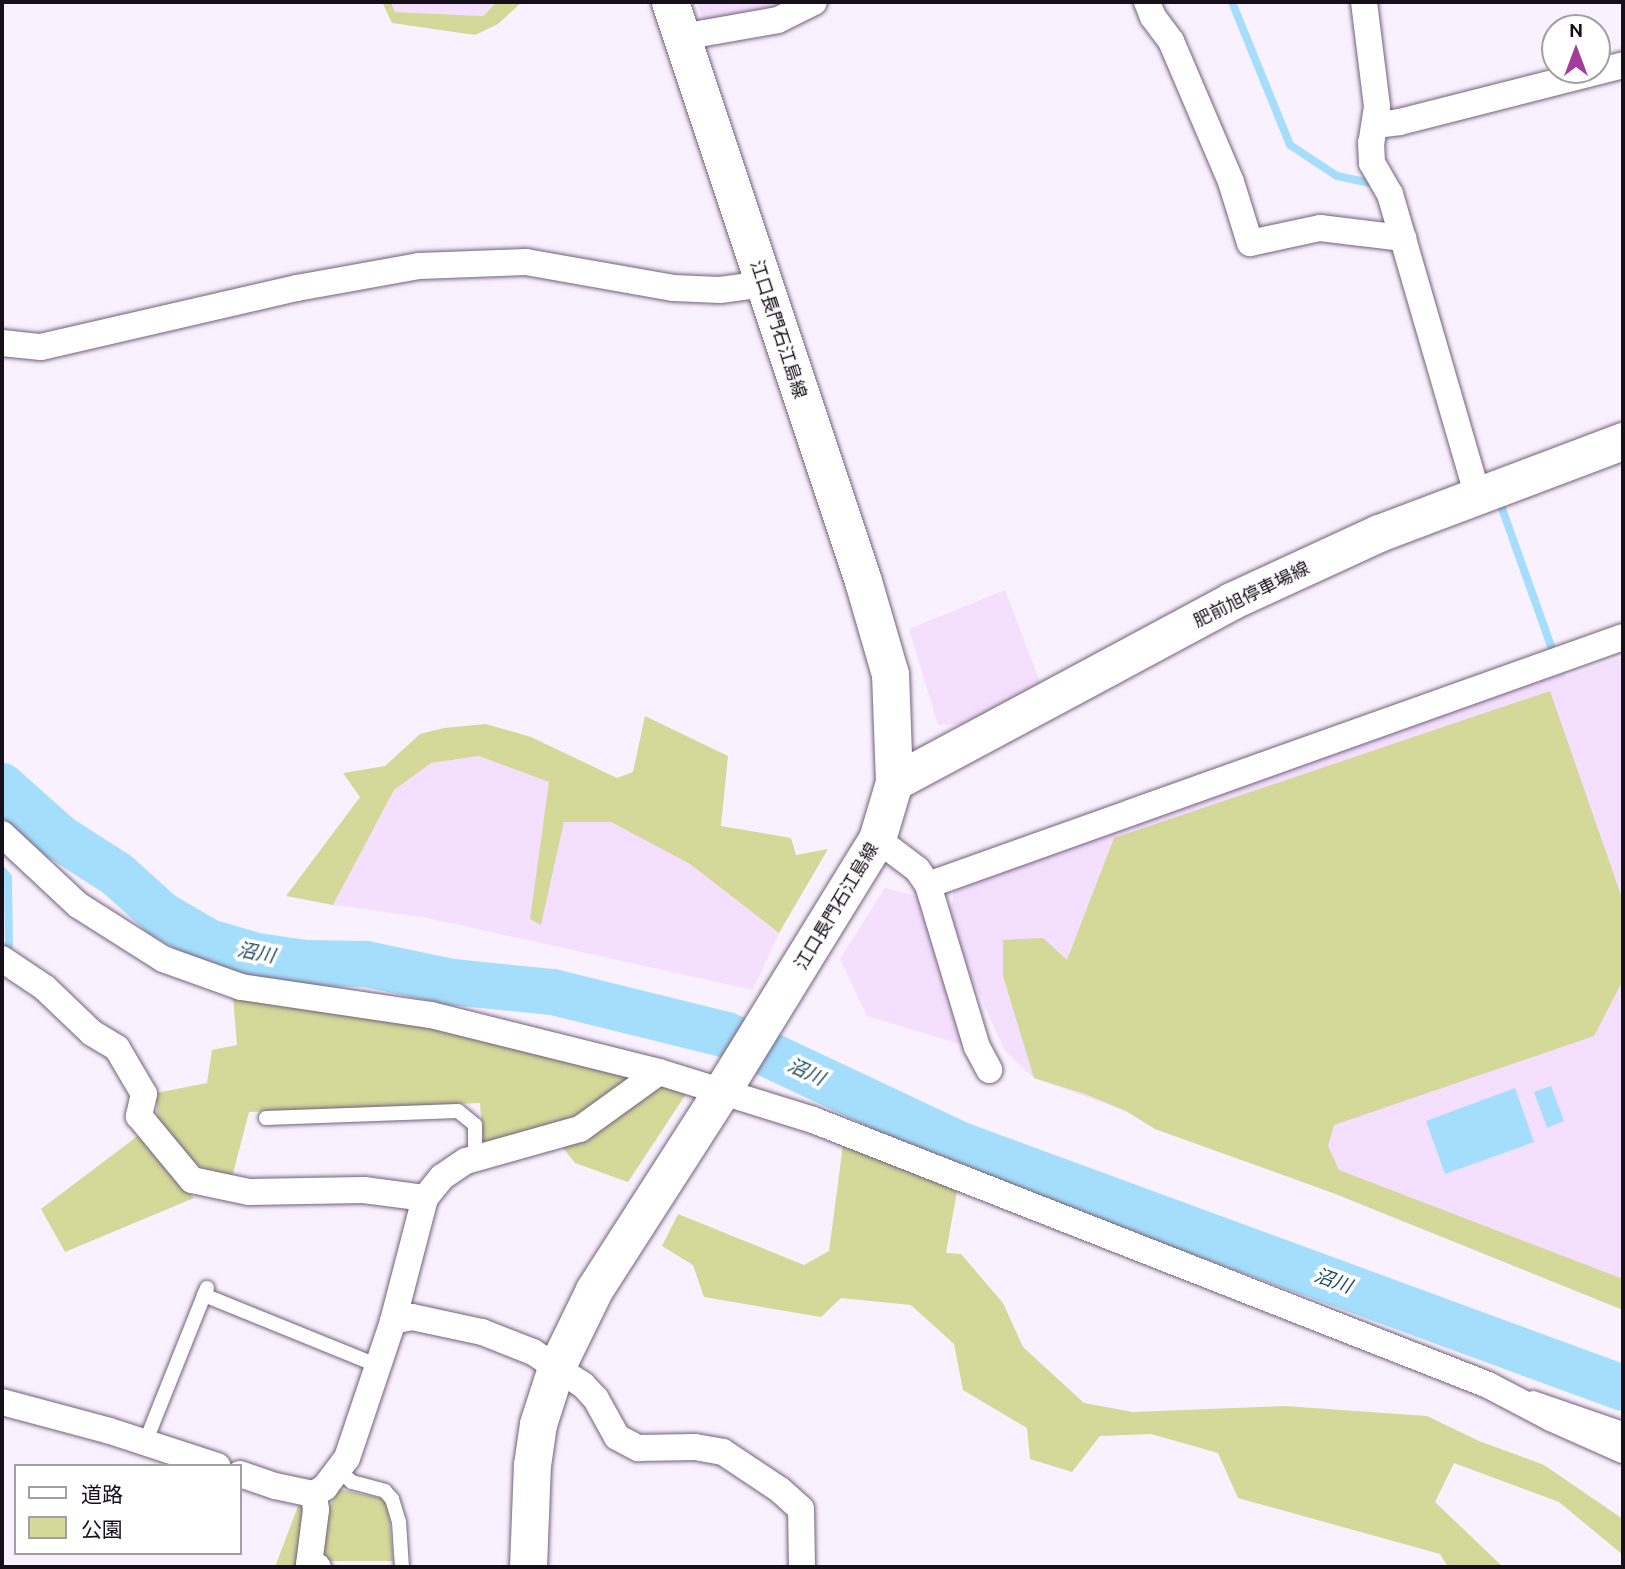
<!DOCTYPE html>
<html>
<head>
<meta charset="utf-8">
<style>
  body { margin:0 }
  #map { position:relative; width:1625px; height:1569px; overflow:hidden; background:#faf1fe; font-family:Ubuntu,"Noto Sans JP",sans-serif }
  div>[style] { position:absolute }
  .built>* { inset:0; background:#f5dffe }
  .green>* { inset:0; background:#d4d899 }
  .water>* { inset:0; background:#a5defc }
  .stream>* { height:8px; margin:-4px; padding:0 4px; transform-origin:4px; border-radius:4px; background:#a5defc }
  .river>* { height:46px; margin:-23px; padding:0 23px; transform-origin:23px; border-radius:23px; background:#a5defc }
  .roads { filter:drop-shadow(0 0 2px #74607c) drop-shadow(0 0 2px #74607c) }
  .service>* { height:14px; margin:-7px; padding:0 7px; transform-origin:7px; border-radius:7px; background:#fff }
  .minor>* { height:26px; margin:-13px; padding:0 13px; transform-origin:13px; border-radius:13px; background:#fff }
  .secondary>* { height:37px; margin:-18.5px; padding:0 18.5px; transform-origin:18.5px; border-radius:18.5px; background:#fff }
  span { translate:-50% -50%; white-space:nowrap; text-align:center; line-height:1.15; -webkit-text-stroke:7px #fff; paint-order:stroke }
  .street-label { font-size:18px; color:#170f1a }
  .water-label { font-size:19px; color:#1b475c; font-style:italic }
  .frame { position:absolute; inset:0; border:4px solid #170f1a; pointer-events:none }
  .legend { position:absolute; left:14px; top:1464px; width:228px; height:91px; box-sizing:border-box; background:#fff; border:2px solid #a29fa3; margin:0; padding:9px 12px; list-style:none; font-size:21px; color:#170f1a }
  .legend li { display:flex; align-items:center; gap:14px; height:35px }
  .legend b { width:35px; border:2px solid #a29fa3 }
  .north { position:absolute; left:1541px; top:14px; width:70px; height:70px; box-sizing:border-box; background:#fff; border:2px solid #a29fa3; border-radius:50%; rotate:0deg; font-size:19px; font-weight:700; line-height:28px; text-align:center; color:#170f1a }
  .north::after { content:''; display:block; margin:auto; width:24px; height:32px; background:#a43c9e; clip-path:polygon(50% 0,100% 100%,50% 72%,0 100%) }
</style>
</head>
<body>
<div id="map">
  <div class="built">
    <div style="clip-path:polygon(391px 2px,497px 2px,483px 16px,395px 12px)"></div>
    <div style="clip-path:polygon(697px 2px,801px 2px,704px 24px)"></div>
    <div style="clip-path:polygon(1005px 590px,1041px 685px,967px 724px,938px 725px,909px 629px)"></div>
    <div style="clip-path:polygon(1623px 657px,1623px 1310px,1333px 1193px,1155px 1129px,1126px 1111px,1034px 1078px,1005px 1051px,948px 925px,954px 892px,971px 881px,1549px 672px,1552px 677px,1564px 673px,1566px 677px)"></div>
    <div style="clip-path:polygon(479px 756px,549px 782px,541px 924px,564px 822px,611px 822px,690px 864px,779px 933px,753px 990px,423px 917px,333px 905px,394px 790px,431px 763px)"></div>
    <div style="clip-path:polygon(885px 888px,921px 897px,967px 1046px,867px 1016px,840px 959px)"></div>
  </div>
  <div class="green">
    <div style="clip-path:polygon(382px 2px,391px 2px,395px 12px,483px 16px,497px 2px,522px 2px,498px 24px,475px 35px,392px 23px)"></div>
    <div style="clip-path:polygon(1550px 691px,1623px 901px,1623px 980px,1594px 1036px,1334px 1125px,1328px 1146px,1339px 1170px,1623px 1279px,1623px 1310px,1333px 1193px,1155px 1129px,1126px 1111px,1085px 1094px,1034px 1078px,1003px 976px,1003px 940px,1043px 938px,1067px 960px,1114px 838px)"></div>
    <div style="clip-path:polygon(645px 716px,728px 756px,721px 826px,791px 838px,796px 855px,828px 849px,779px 933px,690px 864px,611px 822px,564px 822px,541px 925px,530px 919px,549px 782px,479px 756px,431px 763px,394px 790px,333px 905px,286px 896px,360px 797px,343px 773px,385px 766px,420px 734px,444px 728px,486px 724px,531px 737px,617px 778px,633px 772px)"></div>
    <div style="clip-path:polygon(233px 996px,423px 1022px,634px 1078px,576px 1122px,483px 1145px,480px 1103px,249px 1112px,231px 1181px,193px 1163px,158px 1123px,156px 1093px,207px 1083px,212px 1050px,237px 1045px)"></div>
    <div style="clip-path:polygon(662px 1084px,688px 1091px,628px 1182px,575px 1163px,563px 1148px)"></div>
    <div style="clip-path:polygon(139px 1135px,194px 1198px,65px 1252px,41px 1209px)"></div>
    <div style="clip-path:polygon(843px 1145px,957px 1191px,946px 1253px,961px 1254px,1003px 1303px,1023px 1347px,1084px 1403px,1133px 1412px,1285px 1406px,1427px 1416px,1479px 1441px,1544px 1465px,1623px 1519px,1623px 1555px,1559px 1502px,1454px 1463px,1435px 1502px,1503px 1567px,1448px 1567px,1440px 1554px,1238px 1498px,1218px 1453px,1151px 1434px,1100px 1436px,1072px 1472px,1030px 1459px,1027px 1428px,963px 1390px,954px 1344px,911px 1305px,841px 1298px,821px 1317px,704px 1297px,693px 1265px,662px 1246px,678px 1214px,804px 1265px,829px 1251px)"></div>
    <div style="clip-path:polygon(339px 1489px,388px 1500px,393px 1561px,327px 1561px,326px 1567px,275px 1567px,298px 1506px,328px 1510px)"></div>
  </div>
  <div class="water">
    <div style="clip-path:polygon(1551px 1086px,1564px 1121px,1547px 1128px,1534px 1092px)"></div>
    <div style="clip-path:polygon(1515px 1088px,1534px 1142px,1445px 1174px,1426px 1121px)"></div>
  </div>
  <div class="stream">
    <div style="left:1232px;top:2px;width:154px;rotate:67.9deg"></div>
    <div style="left:1290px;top:145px;width:56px;rotate:33.4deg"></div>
    <div style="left:1337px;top:176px;width:38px;rotate:12deg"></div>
    <div style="left:1499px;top:500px;width:155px;rotate:70.4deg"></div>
    <div style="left:2px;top:870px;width:9px;rotate:49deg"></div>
    <div style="left:8px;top:877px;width:69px;rotate:89.2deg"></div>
  </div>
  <div class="river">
    <div style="left:2px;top:786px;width:76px;rotate:41.8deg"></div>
    <div style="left:59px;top:837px;width:70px;rotate:32.8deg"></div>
    <div style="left:118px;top:875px;width:58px;rotate:42.2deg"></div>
    <div style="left:161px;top:914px;width:56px;rotate:30.3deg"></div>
    <div style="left:209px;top:942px;width:50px;rotate:16.3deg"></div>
    <div style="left:257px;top:956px;width:49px;rotate:8.1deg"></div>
    <div style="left:306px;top:963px;width:60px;rotate:1deg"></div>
    <div style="left:366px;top:964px;width:88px;rotate:11.8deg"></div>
    <div style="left:452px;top:982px;width:101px;rotate:5.7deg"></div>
    <div style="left:553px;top:992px;width:179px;rotate:13.9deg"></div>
    <div style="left:727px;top:1035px;width:259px;rotate:25.2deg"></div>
    <div style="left:961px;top:1145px;width:705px;rotate:20.16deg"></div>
  </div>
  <div class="roads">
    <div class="service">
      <div style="left:266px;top:1118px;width:192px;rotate:-2.1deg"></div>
      <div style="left:458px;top:1111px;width:22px;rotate:39deg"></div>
      <div style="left:475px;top:1125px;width:33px;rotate:90deg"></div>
      <div style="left:204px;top:1295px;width:189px;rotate:22.1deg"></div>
      <div style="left:1533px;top:1398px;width:95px;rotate:19deg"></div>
      <div style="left:145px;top:1443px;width:167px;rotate:-68.2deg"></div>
      <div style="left:340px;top:1471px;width:16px;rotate:43deg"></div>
      <div style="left:352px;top:1482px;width:34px;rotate:15deg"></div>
      <div style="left:385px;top:1491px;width:11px;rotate:49deg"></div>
      <div style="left:392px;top:1499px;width:24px;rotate:73deg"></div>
      <div style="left:399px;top:1522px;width:45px;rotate:86.2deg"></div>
    </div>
    <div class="minor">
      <div style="left:1147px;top:2px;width:16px;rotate:68deg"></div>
      <div style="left:1153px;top:17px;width:30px;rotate:53deg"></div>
      <div style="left:1171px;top:41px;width:153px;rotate:66.9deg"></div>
      <div style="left:1231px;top:182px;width:64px;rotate:72.7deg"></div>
      <div style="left:1250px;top:243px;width:72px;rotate:-12.1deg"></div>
      <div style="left:1320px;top:228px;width:84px;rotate:6.9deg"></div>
      <div style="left:1364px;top:2px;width:106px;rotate:82.9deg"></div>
      <div style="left:1377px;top:107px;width:36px;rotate:99deg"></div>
      <div style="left:1371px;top:143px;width:20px;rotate:87deg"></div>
      <div style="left:1372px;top:163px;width:36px;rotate:60deg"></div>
      <div style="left:1390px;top:194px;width:312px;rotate:73.8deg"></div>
      <div style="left:682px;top:37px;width:97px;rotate:-10deg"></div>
      <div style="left:778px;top:20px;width:40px;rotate:-26.6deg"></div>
      <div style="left:1376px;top:125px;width:24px;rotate:-7deg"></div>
      <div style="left:1400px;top:122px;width:230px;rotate:-14.3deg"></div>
      <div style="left:2px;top:343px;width:39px;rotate:6deg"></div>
      <div style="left:41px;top:347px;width:263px;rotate:-13deg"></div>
      <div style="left:297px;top:288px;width:124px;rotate:-10.2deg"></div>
      <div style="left:419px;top:266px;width:107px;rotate:-2.1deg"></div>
      <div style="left:526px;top:262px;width:149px;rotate:10deg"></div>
      <div style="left:673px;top:288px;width:47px;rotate:2.4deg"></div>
      <div style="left:720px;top:290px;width:44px;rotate:-7.8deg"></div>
      <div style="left:2px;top:834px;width:104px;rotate:43.1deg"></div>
      <div style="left:78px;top:905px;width:101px;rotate:32.4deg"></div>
      <div style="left:163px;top:959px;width:83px;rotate:19.7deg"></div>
      <div style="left:241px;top:987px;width:192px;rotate:8.4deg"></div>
      <div style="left:431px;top:1015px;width:235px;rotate:14deg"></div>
      <div style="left:659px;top:1072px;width:161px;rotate:17.3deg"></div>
      <div style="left:813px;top:1120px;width:725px;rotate:21.43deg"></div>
      <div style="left:1488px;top:1385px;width:71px;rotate:27.6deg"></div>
      <div style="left:1551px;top:1418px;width:79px;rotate:24deg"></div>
      <div style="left:877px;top:839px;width:50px;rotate:36.9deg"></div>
      <div style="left:917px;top:869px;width:19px;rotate:55deg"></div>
      <div style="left:928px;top:885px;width:169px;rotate:73.2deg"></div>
      <div style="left:977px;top:1047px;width:26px;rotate:62deg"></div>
      <div style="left:928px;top:885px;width:738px;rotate:-19.64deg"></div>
      <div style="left:2px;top:959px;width:52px;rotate:34deg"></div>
      <div style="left:45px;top:988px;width:65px;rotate:43.8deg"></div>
      <div style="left:92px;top:1033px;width:29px;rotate:31deg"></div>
      <div style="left:117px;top:1048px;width:53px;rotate:59.6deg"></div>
      <div style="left:144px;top:1094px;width:23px;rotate:103deg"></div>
      <div style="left:139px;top:1116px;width:83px;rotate:50.4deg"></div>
      <div style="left:192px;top:1180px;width:58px;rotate:11.9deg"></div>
      <div style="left:249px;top:1192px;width:115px;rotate:-1deg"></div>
      <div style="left:364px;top:1190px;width:62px;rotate:7.5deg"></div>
      <div style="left:393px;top:1321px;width:127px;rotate:-75.4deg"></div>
      <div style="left:425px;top:1198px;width:27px;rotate:-51deg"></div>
      <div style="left:442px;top:1177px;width:29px;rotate:-34deg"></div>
      <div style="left:466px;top:1161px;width:118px;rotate:-15.7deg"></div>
      <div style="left:580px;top:1129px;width:97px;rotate:-35.8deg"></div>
      <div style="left:2px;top:1402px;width:112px;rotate:15deg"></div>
      <div style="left:110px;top:1431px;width:113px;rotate:18.1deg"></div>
      <div style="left:240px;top:1474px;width:37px;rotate:19deg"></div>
      <div style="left:275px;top:1486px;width:40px;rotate:12deg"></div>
      <div style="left:314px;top:1494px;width:13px;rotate:-32deg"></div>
      <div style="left:325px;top:1487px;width:36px;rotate:-53deg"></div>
      <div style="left:347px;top:1458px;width:145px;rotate:-71.4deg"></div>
      <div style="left:393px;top:1321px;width:19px;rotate:-12deg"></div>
      <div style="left:412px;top:1317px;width:72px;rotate:12.1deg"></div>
      <div style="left:482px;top:1332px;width:55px;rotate:21.4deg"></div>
      <div style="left:533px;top:1352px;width:60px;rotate:33.4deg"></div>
      <div style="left:583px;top:1385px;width:19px;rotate:47deg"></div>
      <div style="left:596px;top:1399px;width:43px;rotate:61.1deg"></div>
      <div style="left:617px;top:1437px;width:24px;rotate:28deg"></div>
      <div style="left:638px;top:1448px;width:57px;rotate:-1deg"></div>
      <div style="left:695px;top:1447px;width:28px;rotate:10deg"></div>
      <div style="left:723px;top:1452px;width:69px;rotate:33.7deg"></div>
      <div style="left:780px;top:1490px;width:28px;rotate:42deg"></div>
      <div style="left:801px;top:1509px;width:58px;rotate:89deg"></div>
      <div style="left:314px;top:1494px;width:16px;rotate:83deg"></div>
      <div style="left:316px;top:1510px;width:55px;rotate:97.3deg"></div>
      <div style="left:309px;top:1565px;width:9px;rotate:13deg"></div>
    </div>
    <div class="secondary">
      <div style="left:894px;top:782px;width:383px;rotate:-28.2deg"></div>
      <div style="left:1231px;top:601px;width:163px;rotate:-24.7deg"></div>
      <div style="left:1379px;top:533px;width:261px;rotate:-20.7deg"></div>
      <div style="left:528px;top:1567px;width:102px;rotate:-87.8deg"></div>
      <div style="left:532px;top:1465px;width:41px;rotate:-81.7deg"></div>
      <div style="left:538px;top:1424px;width:59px;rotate:-72.2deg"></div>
      <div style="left:556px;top:1368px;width:87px;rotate:-64deg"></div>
      <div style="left:594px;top:1290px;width:233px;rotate:-57.3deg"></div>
      <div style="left:720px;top:1094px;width:299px;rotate:-58.4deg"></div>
      <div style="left:877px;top:839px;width:59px;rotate:-73.4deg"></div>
      <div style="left:894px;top:782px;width:108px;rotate:-92.1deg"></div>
      <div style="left:890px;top:674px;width:97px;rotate:-106.2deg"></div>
      <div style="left:863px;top:581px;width:610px;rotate:-108.43deg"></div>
    </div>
  </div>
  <div class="street-label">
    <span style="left:779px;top:329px;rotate:72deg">江口長門石江島線</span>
    <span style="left:1251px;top:594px;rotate:-26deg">肥前旭停車場線</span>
    <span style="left:836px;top:906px;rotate:-59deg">江口長門石江島線</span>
  </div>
  <div class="water-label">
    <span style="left:256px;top:953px;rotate:11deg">沼川</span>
    <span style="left:806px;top:1072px;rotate:25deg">沼川</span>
    <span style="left:1333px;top:1281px;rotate:20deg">沼川</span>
  </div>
  <div class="frame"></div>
  <ul class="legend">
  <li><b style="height:9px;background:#fff"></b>道路</li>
  <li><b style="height:19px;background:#d4d899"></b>公園</li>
  </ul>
  <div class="north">N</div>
</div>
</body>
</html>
